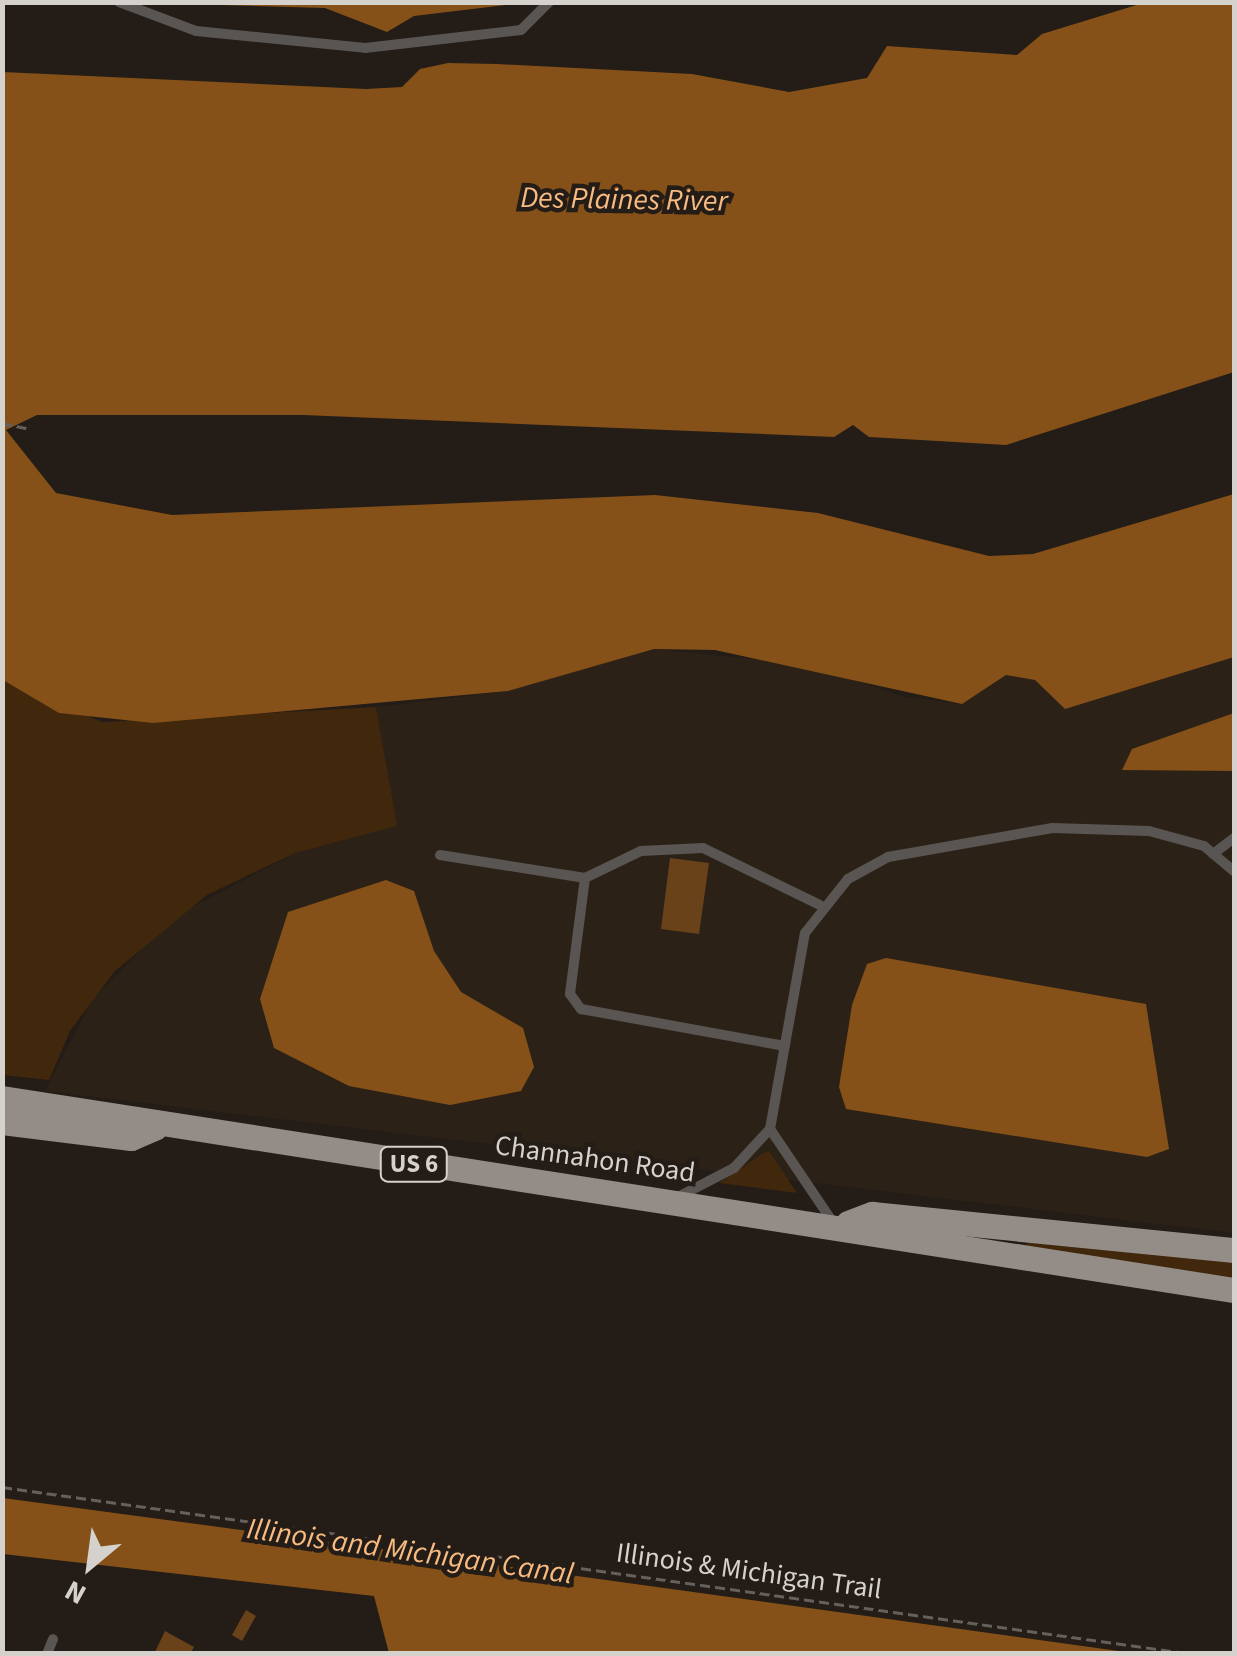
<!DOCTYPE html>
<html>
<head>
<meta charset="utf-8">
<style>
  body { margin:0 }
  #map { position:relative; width:1237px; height:1656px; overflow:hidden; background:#231c17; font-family:"Source Sans 3",sans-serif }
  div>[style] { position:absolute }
  .built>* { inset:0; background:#2c2117 }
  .green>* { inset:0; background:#41270c }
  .water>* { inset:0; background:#855118 }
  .building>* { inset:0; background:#6a4219 }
  .path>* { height:2.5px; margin-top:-1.25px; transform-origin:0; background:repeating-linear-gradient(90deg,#65605b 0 10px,transparent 0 15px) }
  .lane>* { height:10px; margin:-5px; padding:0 5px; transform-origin:5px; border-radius:5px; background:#595552 }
  .primary>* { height:25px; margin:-12.5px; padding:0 12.5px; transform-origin:12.5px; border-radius:12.5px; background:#948d87 }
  span { translate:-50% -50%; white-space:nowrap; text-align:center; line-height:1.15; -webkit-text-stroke:9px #231c17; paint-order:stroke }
  .shield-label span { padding:2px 8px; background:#231c17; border:2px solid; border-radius:8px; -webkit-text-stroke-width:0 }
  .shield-label { font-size:25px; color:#d5d1cd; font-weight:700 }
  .street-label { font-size:28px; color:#d5d1cd }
  .water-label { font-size:30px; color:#f7ba81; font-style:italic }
  .frame { position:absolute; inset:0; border:5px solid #d5d1cd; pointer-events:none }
  .north { position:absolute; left:40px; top:1516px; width:100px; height:100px; -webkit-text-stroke:8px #231c17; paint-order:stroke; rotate:209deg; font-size:28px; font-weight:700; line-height:40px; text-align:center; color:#d5d1cd }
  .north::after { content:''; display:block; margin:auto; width:35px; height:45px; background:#d5d1cd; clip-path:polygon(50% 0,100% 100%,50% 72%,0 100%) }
</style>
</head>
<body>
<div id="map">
  <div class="built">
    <div style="clip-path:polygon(654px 649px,809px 665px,904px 697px,962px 704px,1006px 675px,1035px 680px,1065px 709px,1234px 657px,1234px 1233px,45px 1091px,92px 1000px,172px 918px,295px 853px,396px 826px,376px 707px,508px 691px)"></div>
  </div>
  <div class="green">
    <div style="clip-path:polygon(3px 680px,102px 722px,376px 707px,397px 826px,295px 853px,207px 895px,114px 972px,70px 1031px,49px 1080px,3px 1075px)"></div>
    <div style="clip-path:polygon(769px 1151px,797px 1193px,719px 1183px,762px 1154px)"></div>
    <div style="clip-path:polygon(1027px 1238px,1234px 1261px,1234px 1279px,1027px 1247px)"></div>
  </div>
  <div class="water">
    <div style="clip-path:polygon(152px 3px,522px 3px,414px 16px,387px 32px,325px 8px)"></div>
    <div style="clip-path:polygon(1143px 3px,1234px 3px,1234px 372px,1006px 445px,869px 437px,853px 425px,834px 437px,303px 415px,37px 415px,6px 430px,56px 493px,172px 515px,655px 495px,818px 513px,989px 556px,1033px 554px,1234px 494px,1234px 657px,1065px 709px,1035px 680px,1006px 675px,962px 704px,715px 650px,654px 649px,508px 691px,153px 723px,59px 713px,3px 680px,3px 72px,366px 89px,402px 87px,420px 69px,448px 63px,497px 64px,692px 74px,789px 92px,867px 78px,887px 46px,1017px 55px,1042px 34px)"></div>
    <div style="clip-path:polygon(1234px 713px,1234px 771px,1122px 770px,1132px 749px)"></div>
    <div style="clip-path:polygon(386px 880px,414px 891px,434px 951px,461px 992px,523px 1028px,534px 1067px,521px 1091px,450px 1105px,349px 1086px,274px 1048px,260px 999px,288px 912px)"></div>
    <div style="clip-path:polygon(886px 958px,1146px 1004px,1169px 1149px,1147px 1157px,846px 1109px,839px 1087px,852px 1005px,867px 964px)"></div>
    <div style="clip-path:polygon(3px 1498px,368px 1547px,1133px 1653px,389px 1653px,374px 1596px,3px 1554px)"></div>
  </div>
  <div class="building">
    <div style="clip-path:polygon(670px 858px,709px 863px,699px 934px,661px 929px)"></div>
    <div style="clip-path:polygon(246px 1610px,256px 1616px,242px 1641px,232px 1635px)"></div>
    <div style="clip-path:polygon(165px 1631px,194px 1647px,190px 1654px,154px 1654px)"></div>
  </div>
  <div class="path">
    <div style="left:2px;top:423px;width:29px;rotate:12deg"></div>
    <div style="left:2px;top:1487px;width:1204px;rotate:7.98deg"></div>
  </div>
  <div class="lane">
    <div style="left:119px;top:2px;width:82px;rotate:20.6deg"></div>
    <div style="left:196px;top:31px;width:170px;rotate:5.7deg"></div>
    <div style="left:365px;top:48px;width:157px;rotate:-6.6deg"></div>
    <div style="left:521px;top:30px;width:40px;rotate:-45deg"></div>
    <div style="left:1213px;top:854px;width:26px;rotate:-37deg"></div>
    <div style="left:440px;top:855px;width:147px;rotate:9deg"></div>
    <div style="left:585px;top:878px;width:62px;rotate:-25.7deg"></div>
    <div style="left:641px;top:851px;width:62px;rotate:-2.8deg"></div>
    <div style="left:703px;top:848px;width:130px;rotate:26deg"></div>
    <div style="left:585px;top:878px;width:117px;rotate:97.4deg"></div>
    <div style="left:570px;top:994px;width:19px;rotate:54deg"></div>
    <div style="left:581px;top:1009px;width:207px;rotate:10.3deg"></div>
    <div style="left:770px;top:1129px;width:199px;rotate:-79.9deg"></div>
    <div style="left:805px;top:933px;width:69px;rotate:-51.5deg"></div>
    <div style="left:848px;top:879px;width:46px;rotate:-28.8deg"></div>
    <div style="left:888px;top:857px;width:167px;rotate:-10deg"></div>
    <div style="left:1052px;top:828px;width:97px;rotate:1.8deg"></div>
    <div style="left:1149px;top:831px;width:57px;rotate:15.3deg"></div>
    <div style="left:1204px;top:846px;width:39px;rotate:40deg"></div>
    <div style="left:678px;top:1197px;width:63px;rotate:-27.4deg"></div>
    <div style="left:734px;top:1168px;width:53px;rotate:-47.3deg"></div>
    <div style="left:770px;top:1129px;width:111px;rotate:56deg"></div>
    <div style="left:47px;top:1654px;width:16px;rotate:-68deg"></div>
  </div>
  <div class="primary">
    <div style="left:2px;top:1098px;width:1247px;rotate:8.86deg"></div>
    <div style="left:2px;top:1122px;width:130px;rotate:7.1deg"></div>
    <div style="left:131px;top:1138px;width:26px;rotate:-23deg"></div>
    <div style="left:848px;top:1223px;width:26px;rotate:-21deg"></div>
    <div style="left:872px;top:1214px;width:364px;rotate:5.7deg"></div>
  </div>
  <div class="shield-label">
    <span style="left:414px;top:1164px">US 6</span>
  </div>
  <div class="street-label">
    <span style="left:595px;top:1159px;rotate:8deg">Channahon Road</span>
    <span style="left:749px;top:1571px;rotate:8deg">Illinois &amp; Michigan Trail</span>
  </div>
  <div class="water-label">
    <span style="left:624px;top:200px;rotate:1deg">Des Plaines River</span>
    <span style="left:410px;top:1552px;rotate:8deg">Illinois and Michigan Canal</span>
  </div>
  <div class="frame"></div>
  <div class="north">N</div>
</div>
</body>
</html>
